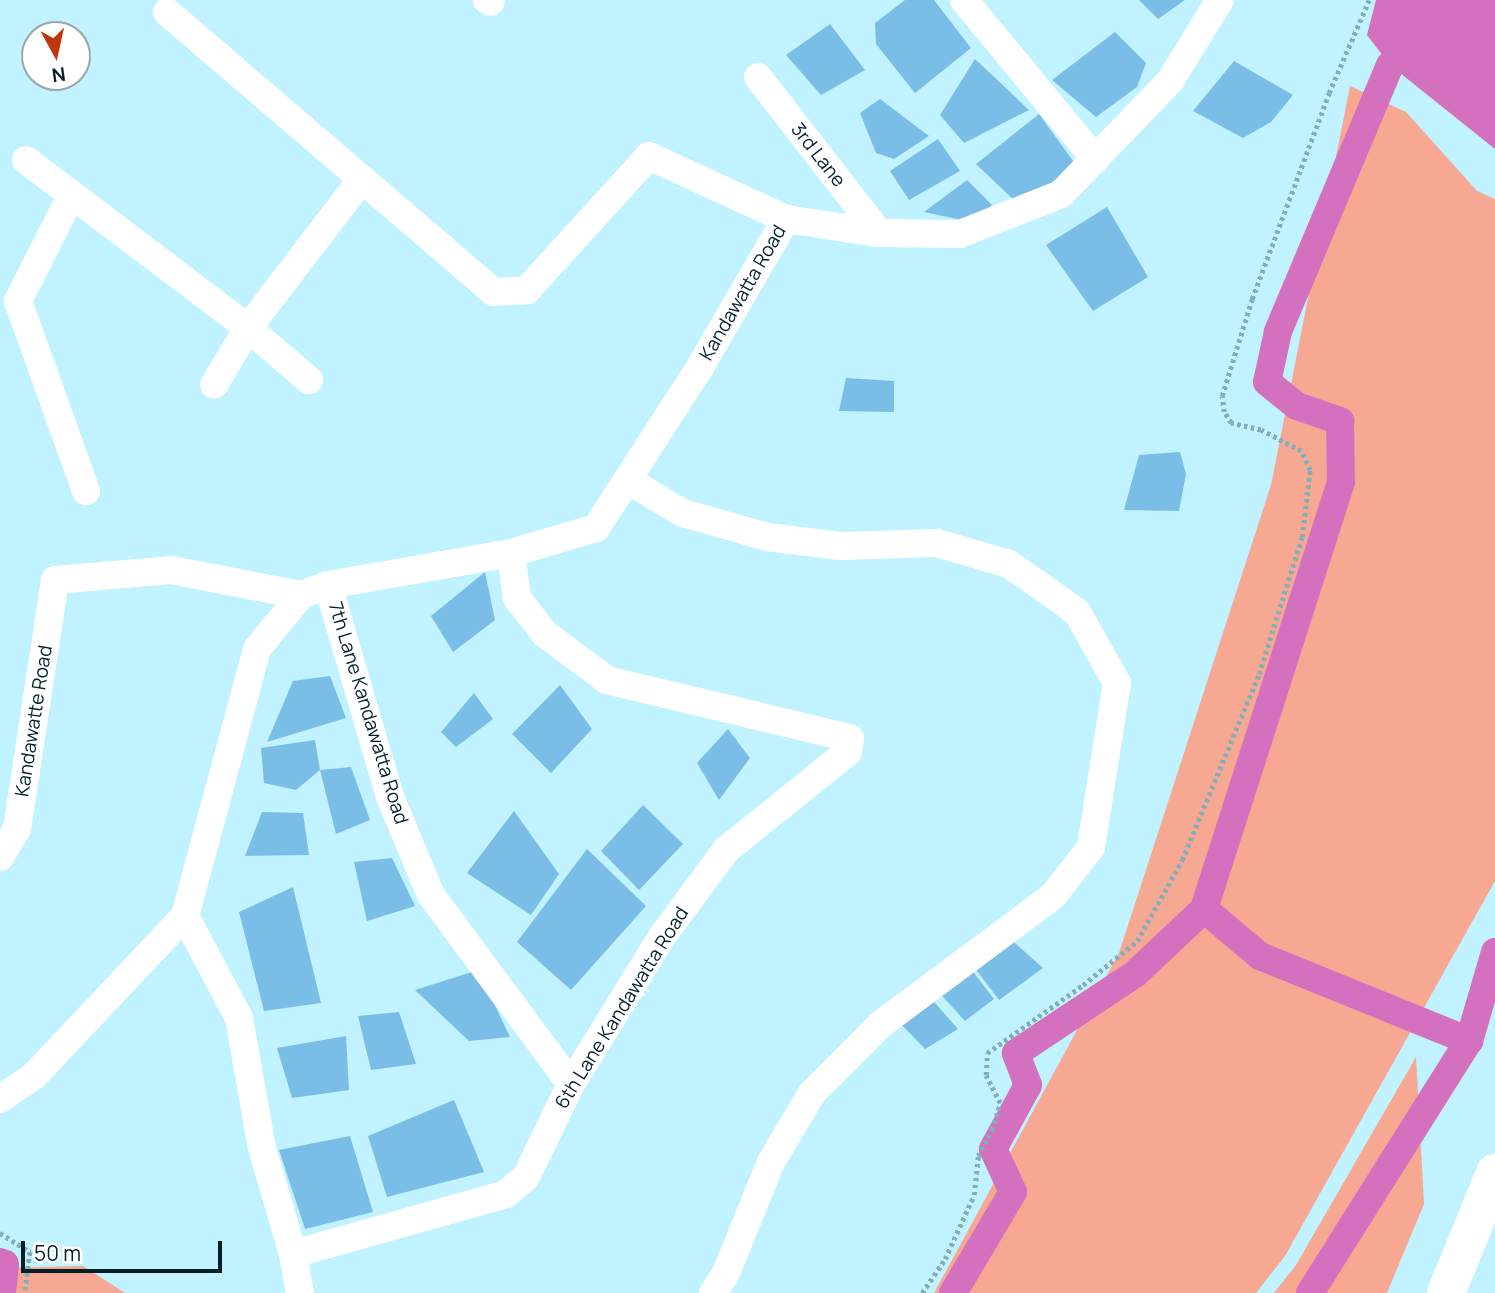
<!DOCTYPE html>
<html>
<head>
<meta charset="utf-8">
<style>
  body { margin:0 }
  #map { position:relative; width:1495px; height:1293px; overflow:hidden; background:#c0f2ff; font-family:Manrope,sans-serif }
  div>[style] { position:absolute }
  .green>* { inset:0; background:#f6a893 }
  .water>* { inset:0; background:#d471be }
  .canal>* { height:28px; margin:-14px; padding:0 14px; transform-origin:14px; border-radius:14px; background:#d471be }
  .building>* { inset:0; background:#7abee7 }
  .path>* { height:4.5px; margin-top:-2.25px; transform-origin:0; background:repeating-linear-gradient(90deg,#83aeb9 0 3.5px,transparent 0 7px) }
  .street>* { height:28px; margin:-14px; padding:0 14px; transform-origin:14px; border-radius:14px; background:#fff }
  .primary>* { height:38px; margin:-19px; padding:0 19px; transform-origin:19px; border-radius:19px; background:#fff }
  span { translate:-50% -50%; white-space:nowrap; text-align:center; line-height:1.15; -webkit-text-stroke:6px #fff; paint-order:stroke }
  .street-label { font-size:19px; color:#032027 }
  .north { position:absolute; left:21px; top:21px; width:70px; height:70px; box-sizing:border-box; background:#fff; border:2px solid #9aa6a9; border-radius:50%; rotate:172deg; font-size:19px; font-weight:700; line-height:28px; text-align:center; color:#032027 }
  .north::after { content:''; display:block; margin:auto; width:24px; height:32px; background:#bf3608; clip-path:polygon(50% 0,100% 100%,50% 72%,0 100%) }
  .scale { position:absolute; left:21px; top:1241px; width:201px; height:32px; box-sizing:border-box; border:4px solid #032027; border-top:0; padding-left:9px; font-size:21px; line-height:24px; white-space:nowrap; color:#032027; -webkit-text-stroke:5px #fff; paint-order:stroke }
</style>
</head>
<body>
<div id="map">
  <div class="green">
    <div style="clip-path:polygon(1350px 86px,1406px 112px,1477px 191px,1495px 199px,1495px 881px,1285px 1256px,1256px 1293px,934px 1293px,1119px 953px,1271px 485px)"></div>
    <div style="clip-path:polygon(1416px 1057px,1424px 1204px,1387px 1293px,1274px 1293px,1296px 1265px)"></div>
    <div style="clip-path:polygon(83px 1266px,125px 1293px,0 1293px,0 1268px)"></div>
  </div>
  <div class="water">
    <div style="clip-path:polygon(1376px 0,1495px 0,1495px 149px,1390px 65px,1367px 35px)"></div>
  </div>
  <div class="canal">
    <div style="left:1390px;top:65px;width:290px;rotate:112.8deg"></div>
    <div style="left:1278px;top:332px;width:51px;rotate:102.4deg"></div>
    <div style="left:1267px;top:382px;width:38px;rotate:39deg"></div>
    <div style="left:1297px;top:406px;width:46px;rotate:19.2deg"></div>
    <div style="left:1340px;top:421px;width:61px;rotate:89.1deg"></div>
    <div style="left:1341px;top:482px;width:448px;rotate:107.8deg"></div>
    <div style="left:1204px;top:909px;width:73px;rotate:40deg"></div>
    <div style="left:1260px;top:956px;width:226px;rotate:22.1deg"></div>
    <div style="left:0;top:1262px;width:5px;rotate:22deg"></div>
    <div style="left:5px;top:1264px;width:29px;rotate:96deg"></div>
    <div style="left:953px;top:1293px;width:117px;rotate:-59.3deg"></div>
    <div style="left:1013px;top:1192px;width:47px;rotate:-114.9deg"></div>
    <div style="left:993px;top:1149px;width:73px;rotate:-61.3deg"></div>
    <div style="left:1028px;top:1085px;width:34px;rotate:-111deg"></div>
    <div style="left:1016px;top:1053px;width:143px;rotate:-33.6deg"></div>
    <div style="left:1135px;top:974px;width:95px;rotate:-43.3deg"></div>
    <div style="left:1310px;top:1293px;width:298px;rotate:-57.8deg"></div>
    <div style="left:1469px;top:1041px;width:93px;rotate:-73.7deg"></div>
  </div>
  <div class="building">
    <div style="clip-path:polygon(905px 0,934px 0,971px 48px,915px 93px,876px 44px,875px 23px)"></div>
    <div style="clip-path:polygon(1139px 0,1185px 0,1158px 19px)"></div>
    <div style="clip-path:polygon(830px 24px,865px 70px,821px 95px,786px 55px)"></div>
    <div style="clip-path:polygon(1115px 32px,1146px 63px,1137px 87px,1096px 117px,1052px 80px)"></div>
    <div style="clip-path:polygon(975px 59px,1029px 110px,964px 143px,940px 115px)"></div>
    <div style="clip-path:polygon(1234px 61px,1293px 95px,1271px 122px,1243px 138px,1193px 111px)"></div>
    <div style="clip-path:polygon(880px 99px,929px 136px,894px 159px,876px 153px,860px 113px)"></div>
    <div style="clip-path:polygon(1039px 114px,1076px 165px,1020px 206px,976px 164px)"></div>
    <div style="clip-path:polygon(938px 139px,960px 171px,909px 200px,890px 171px)"></div>
    <div style="clip-path:polygon(967px 180px,992px 205px,972px 222px,924px 212px)"></div>
    <div style="clip-path:polygon(1107px 207px,1148px 277px,1093px 311px,1046px 245px)"></div>
    <div style="clip-path:polygon(846px 378px,894px 381px,894px 412px,839px 411px)"></div>
    <div style="clip-path:polygon(1180px 452px,1186px 474px,1179px 511px,1124px 510px,1139px 455px)"></div>
    <div style="clip-path:polygon(485px 572px,495px 620px,453px 652px,431px 616px)"></div>
    <div style="clip-path:polygon(330px 676px,346px 718px,267px 742px,293px 681px)"></div>
    <div style="clip-path:polygon(560px 685px,592px 729px,551px 773px,512px 734px)"></div>
    <div style="clip-path:polygon(474px 693px,493px 719px,456px 747px,441px 732px)"></div>
    <div style="clip-path:polygon(728px 729px,750px 758px,719px 800px,697px 763px)"></div>
    <div style="clip-path:polygon(315px 740px,320px 770px,296px 790px,264px 783px,261px 748px)"></div>
    <div style="clip-path:polygon(351px 767px,370px 820px,336px 834px,320px 770px)"></div>
    <div style="clip-path:polygon(643px 805px,683px 844px,639px 890px,601px 851px)"></div>
    <div style="clip-path:polygon(514px 811px,559px 874px,531px 915px,467px 873px)"></div>
    <div style="clip-path:polygon(262px 812px,303px 813px,309px 855px,245px 856px)"></div>
    <div style="clip-path:polygon(587px 849px,646px 906px,571px 990px,517px 942px)"></div>
    <div style="clip-path:polygon(392px 858px,415px 906px,367px 921px,354px 862px)"></div>
    <div style="clip-path:polygon(293px 887px,321px 1003px,264px 1011px,239px 912px)"></div>
    <div style="clip-path:polygon(1006px 935px,1043px 968px,999px 1000px,971px 963px)"></div>
    <div style="clip-path:polygon(968px 965px,994px 999px,965px 1021px,935px 988px)"></div>
    <div style="clip-path:polygon(478px 970px,510px 1037px,469px 1041px,415px 990px)"></div>
    <div style="clip-path:polygon(927px 994px,958px 1029px,925px 1049px,895px 1018px)"></div>
    <div style="clip-path:polygon(399px 1012px,416px 1064px,371px 1070px,358px 1016px)"></div>
    <div style="clip-path:polygon(346px 1036px,349px 1090px,292px 1098px,277px 1048px)"></div>
    <div style="clip-path:polygon(454px 1100px,484px 1172px,387px 1197px,368px 1136px)"></div>
    <div style="clip-path:polygon(350px 1136px,373px 1212px,305px 1229px,279px 1150px)"></div>
  </div>
  <div class="path">
    <div style="left:0;top:1233px;width:36px;rotate:32deg"></div>
    <div style="left:30px;top:1252px;width:41px;rotate:97deg"></div>
    <div style="left:922px;top:1293px;width:41px;rotate:-55.9deg"></div>
    <div style="left:945px;top:1259px;width:70px;rotate:-65.6deg"></div>
    <div style="left:974px;top:1195px;width:39px;rotate:-84deg"></div>
    <div style="left:978px;top:1156px;width:30px;rotate:-62deg"></div>
    <div style="left:992px;top:1130px;width:28px;rotate:-73deg"></div>
    <div style="left:1000px;top:1103px;width:31px;rotate:-117deg"></div>
    <div style="left:986px;top:1075px;width:22px;rotate:-87deg"></div>
    <div style="left:987px;top:1053px;width:118px;rotate:-35.3deg"></div>
    <div style="left:1083px;top:985px;width:70px;rotate:-39.2deg"></div>
    <div style="left:1137px;top:941px;width:93px;rotate:-60.9deg"></div>
    <div style="left:1182px;top:860px;width:201px;rotate:-67.5deg"></div>
    <div style="left:1259px;top:674px;width:144px;rotate:-72.6deg"></div>
    <div style="left:1302px;top:537px;width:67px;rotate:-83.2deg"></div>
    <div style="left:1310px;top:470px;width:21px;rotate:-115deg"></div>
    <div style="left:1301px;top:451px;width:45px;rotate:-152.3deg"></div>
    <div style="left:1261px;top:430px;width:31px;rotate:-167deg"></div>
    <div style="left:1231px;top:423px;width:13px;rotate:-122deg"></div>
    <div style="left:1224px;top:412px;width:16px;rotate:-97deg"></div>
    <div style="left:1222px;top:396px;width:102px;rotate:-72.8deg"></div>
    <div style="left:1252px;top:299px;width:220px;rotate:-69.5deg"></div>
    <div style="left:1329px;top:93px;width:101px;rotate:-66.7deg"></div>
  </div>
  <div class="street">
    <div style="left:487px;top:0;width:4px;rotate:27deg"></div>
    <div style="left:964px;top:0;width:207px;rotate:50.5deg"></div>
    <div style="left:167px;top:12px;width:430px;rotate:40.6deg"></div>
    <div style="left:494px;top:292px;width:33px;rotate:-3deg"></div>
    <div style="left:527px;top:290px;width:181px;rotate:-47.7deg"></div>
    <div style="left:649px;top:156px;width:151px;rotate:24.7deg"></div>
    <div style="left:786px;top:219px;width:94px;rotate:8.6deg"></div>
    <div style="left:879px;top:233px;width:81px;rotate:0.7deg"></div>
    <div style="left:960px;top:234px;width:109px;rotate:-21.6deg"></div>
    <div style="left:1061px;top:194px;width:157px;rotate:-46deg"></div>
    <div style="left:1170px;top:81px;width:95px;rotate:-58.3deg"></div>
    <div style="left:758px;top:77px;width:197px;rotate:52.2deg"></div>
    <div style="left:26px;top:160px;width:278px;rotate:37.1deg"></div>
    <div style="left:248px;top:328px;width:66px;rotate:120.8deg"></div>
    <div style="left:71px;top:196px;width:118px;rotate:116.8deg"></div>
    <div style="left:18px;top:301px;width:202px;rotate:70.3deg"></div>
    <div style="left:309px;top:380px;width:80px;rotate:-139.6deg"></div>
    <div style="left:248px;top:328px;width:188px;rotate:-52.6deg"></div>
    <div style="left:629px;top:481px;width:63px;rotate:30.7deg"></div>
    <div style="left:683px;top:513px;width:87px;rotate:15.9deg"></div>
    <div style="left:767px;top:537px;width:74px;rotate:7deg"></div>
    <div style="left:840px;top:546px;width:97px;rotate:-1.8deg"></div>
    <div style="left:937px;top:543px;width:75px;rotate:16.3deg"></div>
    <div style="left:1009px;top:564px;width:83px;rotate:35.2deg"></div>
    <div style="left:1077px;top:612px;width:81px;rotate:60.6deg"></div>
    <div style="left:1117px;top:683px;width:166px;rotate:99deg"></div>
    <div style="left:1091px;top:847px;width:62px;rotate:127.8deg"></div>
    <div style="left:1053px;top:896px;width:216px;rotate:143.3deg"></div>
    <div style="left:880px;top:1025px;width:96px;rotate:135deg"></div>
    <div style="left:812px;top:1093px;width:80px;rotate:120.7deg"></div>
    <div style="left:771px;top:1162px;width:120px;rotate:112.1deg"></div>
    <div style="left:726px;top:1273px;width:24px;rotate:123deg"></div>
    <div style="left:328px;top:585px;width:221px;rotate:73.7deg"></div>
    <div style="left:390px;top:797px;width:106px;rotate:67.3deg"></div>
    <div style="left:431px;top:895px;width:235px;rotate:53.5deg"></div>
    <div style="left:301px;top:595px;width:29px;rotate:-20deg"></div>
    <div style="left:328px;top:585px;width:186px;rotate:-9.9deg"></div>
    <div style="left:511px;top:553px;width:89px;rotate:-16.4deg"></div>
    <div style="left:596px;top:528px;width:192px;rotate:-57.1deg"></div>
    <div style="left:700px;top:367px;width:171px;rotate:-59.8deg"></div>
    <div style="left:0;top:857px;width:33px;rotate:-59deg"></div>
    <div style="left:17px;top:829px;width:252px;rotate:-81.3deg"></div>
    <div style="left:55px;top:580px;width:116px;rotate:-4.9deg"></div>
    <div style="left:171px;top:570px;width:132px;rotate:10.9deg"></div>
    <div style="left:185px;top:916px;width:115px;rotate:62.1deg"></div>
    <div style="left:239px;top:1018px;width:132px;rotate:80deg"></div>
    <div style="left:262px;top:1148px;width:110px;rotate:73.7deg"></div>
    <div style="left:293px;top:1254px;width:40px;rotate:80deg"></div>
    <div style="left:0;top:1099px;width:41px;rotate:-34.1deg"></div>
    <div style="left:34px;top:1076px;width:220px;rotate:-46.7deg"></div>
    <div style="left:185px;top:916px;width:277px;rotate:-74.9deg"></div>
    <div style="left:257px;top:649px;width:70px;rotate:-50.8deg"></div>
    <div style="left:293px;top:1254px;width:221px;rotate:-15.7deg"></div>
    <div style="left:506px;top:1194px;width:26px;rotate:-40deg"></div>
    <div style="left:526px;top:1177px;width:103px;rotate:-64.2deg"></div>
    <div style="left:571px;top:1084px;width:172px;rotate:-58.3deg"></div>
    <div style="left:661px;top:938px;width:109px;rotate:-53.5deg"></div>
    <div style="left:726px;top:850px;width:156px;rotate:-38.8deg"></div>
    <div style="left:848px;top:752px;width:14px;rotate:-82deg"></div>
    <div style="left:850px;top:738px;width:250px;rotate:-166.6deg"></div>
    <div style="left:607px;top:680px;width:77px;rotate:-143.4deg"></div>
    <div style="left:545px;top:634px;width:46px;rotate:-127.9deg"></div>
    <div style="left:517px;top:598px;width:45px;rotate:-97.6deg"></div>
  </div>
  <div class="primary">
    <div style="left:1446px;top:1293px;width:130px;rotate:-67.8deg"></div>
  </div>
  <div class="street-label">
    <span style="left:818px;top:155px;rotate:52deg">3rd Lane</span>
    <span style="left:743px;top:293px;rotate:-60deg">Kandawatta Road</span>
    <span style="left:368px;top:713px;rotate:73deg">7th Lane Kandawatta Road</span>
    <span style="left:34px;top:721px;rotate:-81deg">Kandawatte Road</span>
    <span style="left:622px;top:1008px;rotate:-58deg">6th Lane Kandawatta Road</span>
  </div>
  <div class="north">N</div>
  <div class="scale">50 m</div>
</div>
</body>
</html>
